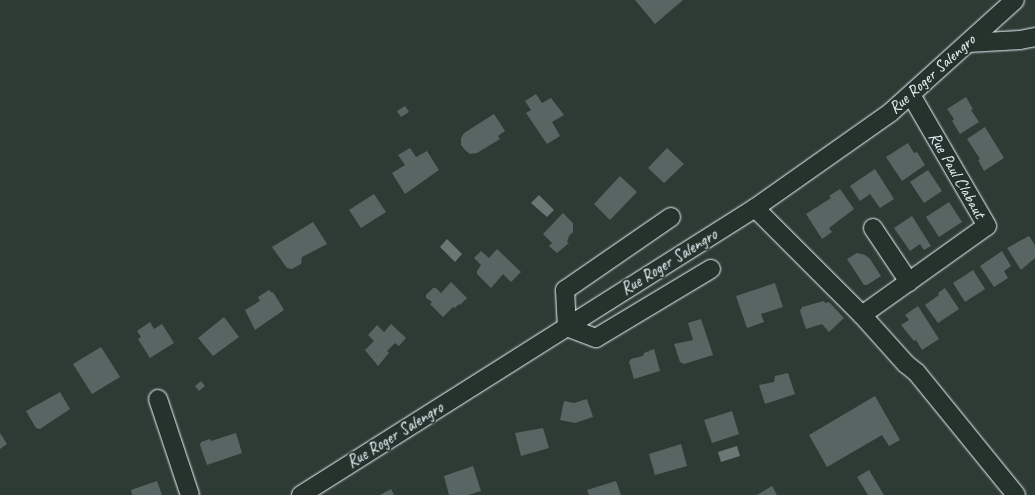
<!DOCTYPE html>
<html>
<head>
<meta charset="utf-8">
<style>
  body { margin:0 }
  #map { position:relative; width:1035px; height:495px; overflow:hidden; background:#2e3b35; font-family:Caveat,sans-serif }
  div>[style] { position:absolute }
  .water>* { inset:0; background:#6b7775 }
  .building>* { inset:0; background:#596563 }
  .roads { filter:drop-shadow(0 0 1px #e8f1f8) drop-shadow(0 0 1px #e8f1f8) }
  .minor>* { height:18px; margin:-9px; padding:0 9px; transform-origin:9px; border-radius:9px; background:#26332d }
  span { translate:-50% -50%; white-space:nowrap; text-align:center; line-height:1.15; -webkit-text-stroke:3.5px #26332d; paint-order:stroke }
  .street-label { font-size:17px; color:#e8f1f8 }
</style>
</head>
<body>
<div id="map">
  <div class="water">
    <div style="clip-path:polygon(539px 195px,554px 210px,547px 217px,531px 203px)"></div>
    <div style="clip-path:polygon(447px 239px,462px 254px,455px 262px,440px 247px)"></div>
    <div style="clip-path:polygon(737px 446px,740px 456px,721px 462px,718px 452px)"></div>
  </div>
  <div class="building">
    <div style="clip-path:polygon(635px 0,683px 0,655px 24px)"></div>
    <div style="clip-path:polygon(536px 94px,542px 103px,551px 98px,564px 115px,552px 122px,560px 136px,547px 144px,526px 113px,531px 110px,525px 101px)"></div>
    <div style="clip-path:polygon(966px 97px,973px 109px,971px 110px,979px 122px,960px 134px,952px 121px,954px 119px,947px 109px)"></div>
    <div style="clip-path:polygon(405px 106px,409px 112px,401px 117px,397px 111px)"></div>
    <div style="clip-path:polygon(494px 114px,505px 131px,498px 136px,500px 139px,477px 153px,470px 154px,465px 150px,461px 145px,461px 138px,464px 133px)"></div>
    <div style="clip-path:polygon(985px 127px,1004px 158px,984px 171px,978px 160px,980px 159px,967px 139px)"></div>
    <div style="clip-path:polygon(908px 143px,914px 153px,917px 152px,925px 165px,902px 181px,886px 157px)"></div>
    <div style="clip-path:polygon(410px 148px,416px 157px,427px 151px,439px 170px,405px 194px,392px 173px,405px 165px,398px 155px)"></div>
    <div style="clip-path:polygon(667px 148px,684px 164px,664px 183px,648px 168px)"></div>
    <div style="clip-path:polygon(875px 169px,894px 199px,880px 208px,870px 194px,860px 201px,850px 186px)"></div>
    <div style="clip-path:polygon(928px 170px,942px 191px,924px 203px,910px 182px)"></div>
    <div style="clip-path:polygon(620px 176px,637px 192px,610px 220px,594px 204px)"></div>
    <div style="clip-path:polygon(840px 189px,854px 209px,829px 228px,832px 232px,822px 239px,806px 214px,831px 198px,829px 196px)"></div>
    <div style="clip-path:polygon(374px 194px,386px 212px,361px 228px,349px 210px)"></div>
    <div style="clip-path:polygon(949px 202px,962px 222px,939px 237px,926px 217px)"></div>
    <div style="clip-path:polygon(563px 213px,573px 223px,573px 232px,569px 236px,567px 242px,569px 243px,557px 253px,549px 246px,552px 243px,543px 234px)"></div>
    <div style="clip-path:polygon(912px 216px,931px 246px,924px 250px,920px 244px,910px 251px,894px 228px)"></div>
    <div style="clip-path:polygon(313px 222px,327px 244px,302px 257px,301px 264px,292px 269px,287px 268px,272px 247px)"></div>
    <div style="clip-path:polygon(1029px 236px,1035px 245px,1035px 258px,1021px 270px,1007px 248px)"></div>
    <div style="clip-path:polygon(497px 249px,521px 272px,511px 282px,503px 274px,491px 288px,477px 274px,477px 271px,481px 265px,474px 258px,481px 251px,489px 258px)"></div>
    <div style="clip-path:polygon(1002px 251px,1011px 266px,1004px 271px,1008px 278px,994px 287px,980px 266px)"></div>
    <div style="clip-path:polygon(857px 253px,865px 255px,870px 259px,881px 276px,867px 285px,864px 285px,847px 259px)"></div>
    <div style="clip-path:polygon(973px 270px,985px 289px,965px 302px,953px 283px)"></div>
    <div style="clip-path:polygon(451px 282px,467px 298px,460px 305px,459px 304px,455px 308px,453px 307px,443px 317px,430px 304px,432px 302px,426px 298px,426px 295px,433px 288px,436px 288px,441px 293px)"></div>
    <div style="clip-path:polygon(775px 283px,783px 307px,761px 314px,764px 322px,747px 328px,736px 296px)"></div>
    <div style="clip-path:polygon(945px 288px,959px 309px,938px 323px,925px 305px,939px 295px,938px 293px)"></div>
    <div style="clip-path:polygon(269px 290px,272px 293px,273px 292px,284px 310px,255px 330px,245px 310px,260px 301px,258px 297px)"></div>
    <div style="clip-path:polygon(824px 301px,825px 303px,829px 302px,844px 318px,829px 332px,822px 324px,806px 329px,800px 311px,802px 307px)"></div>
    <div style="clip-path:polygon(918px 306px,939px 339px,922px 350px,916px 340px,914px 341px,901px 325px,909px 320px,905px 315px)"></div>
    <div style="clip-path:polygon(224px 317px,239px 337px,213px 356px,198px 338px)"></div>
    <div style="clip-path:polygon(701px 319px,713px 355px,684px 364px,680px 362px,674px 344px,693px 340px,688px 323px)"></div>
    <div style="clip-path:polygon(150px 322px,154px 329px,162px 324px,174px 343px,150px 358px,138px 339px,141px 337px,137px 331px)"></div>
    <div style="clip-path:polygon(391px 324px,406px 338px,399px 346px,395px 343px,387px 351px,389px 353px,378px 366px,365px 350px,374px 341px,368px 335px,377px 325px,384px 332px)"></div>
    <div style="clip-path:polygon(101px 347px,120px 377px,92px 394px,73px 364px)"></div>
    <div style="clip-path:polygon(654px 349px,660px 371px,634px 379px,629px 362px,631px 359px,643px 356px,644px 353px)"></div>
    <div style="clip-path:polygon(788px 373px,795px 394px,765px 404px,759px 385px,774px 382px,775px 376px)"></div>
    <div style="clip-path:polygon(201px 381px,205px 386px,199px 391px,195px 386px)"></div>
    <div style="clip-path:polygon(60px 392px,70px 409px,40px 429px,36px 428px,26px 411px)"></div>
    <div style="clip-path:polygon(875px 396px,900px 440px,889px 446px,882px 435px,827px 467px,809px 435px)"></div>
    <div style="clip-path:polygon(587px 399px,593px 417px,575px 423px,560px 420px,564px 401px,574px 403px)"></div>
    <div style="clip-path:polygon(732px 411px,739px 434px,712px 443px,704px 420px)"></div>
    <div style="clip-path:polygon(543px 428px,549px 448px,521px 456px,515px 433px)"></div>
    <div style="clip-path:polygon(0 433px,7px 444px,0 449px)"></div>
    <div style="clip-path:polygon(236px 433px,242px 453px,207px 465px,200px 445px,201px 442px,210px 439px,211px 441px)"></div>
    <div style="clip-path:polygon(681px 444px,687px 466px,655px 475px,649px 454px)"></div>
    <div style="clip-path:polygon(473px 466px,481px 491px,468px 495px,449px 495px,444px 476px)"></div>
    <div style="clip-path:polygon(869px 470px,884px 495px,868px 495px,857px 477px)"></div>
    <div style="clip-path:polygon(157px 481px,162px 495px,132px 495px,131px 490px)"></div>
    <div style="clip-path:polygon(616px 481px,621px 495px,589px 495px,587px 490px)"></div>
    <div style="clip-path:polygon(772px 486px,777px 495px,757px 495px)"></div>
    <div style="clip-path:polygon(391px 489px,394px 495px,380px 495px)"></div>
  </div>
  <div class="roads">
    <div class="minor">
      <div style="left:968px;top:43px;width:52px;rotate:-3.3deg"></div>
      <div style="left:1020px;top:40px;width:15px;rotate:-11deg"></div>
      <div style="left:755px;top:208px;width:151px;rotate:45deg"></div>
      <div style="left:862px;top:315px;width:66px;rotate:48.1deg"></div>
      <div style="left:906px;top:364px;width:14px;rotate:39deg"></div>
      <div style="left:917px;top:373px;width:157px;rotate:50.9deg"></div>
      <div style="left:671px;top:217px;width:129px;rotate:145.4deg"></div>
      <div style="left:565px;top:290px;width:37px;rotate:87deg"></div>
      <div style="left:567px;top:327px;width:31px;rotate:21deg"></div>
      <div style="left:596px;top:338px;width:134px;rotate:-31deg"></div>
      <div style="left:873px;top:228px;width:65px;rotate:56.3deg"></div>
      <div style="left:862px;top:315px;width:153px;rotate:-35.5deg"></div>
      <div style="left:987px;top:226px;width:151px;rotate:-120.1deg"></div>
      <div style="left:158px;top:399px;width:101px;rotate:71.6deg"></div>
      <div style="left:301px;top:495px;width:537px;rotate:-32.3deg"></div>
      <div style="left:755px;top:208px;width:166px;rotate:-35.2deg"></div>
      <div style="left:891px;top:112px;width:167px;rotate:-42.1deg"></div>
    </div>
  </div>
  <div class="street-label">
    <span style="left:932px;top:74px;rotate:-42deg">Rue Roger Salengro</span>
    <span style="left:957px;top:175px;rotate:60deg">Rue Paul Clabaut</span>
    <span style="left:669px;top:262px;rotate:-32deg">Rue Roger Salengro</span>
    <span style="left:395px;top:435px;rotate:-32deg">Rue Roger Salengro</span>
  </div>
</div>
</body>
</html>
